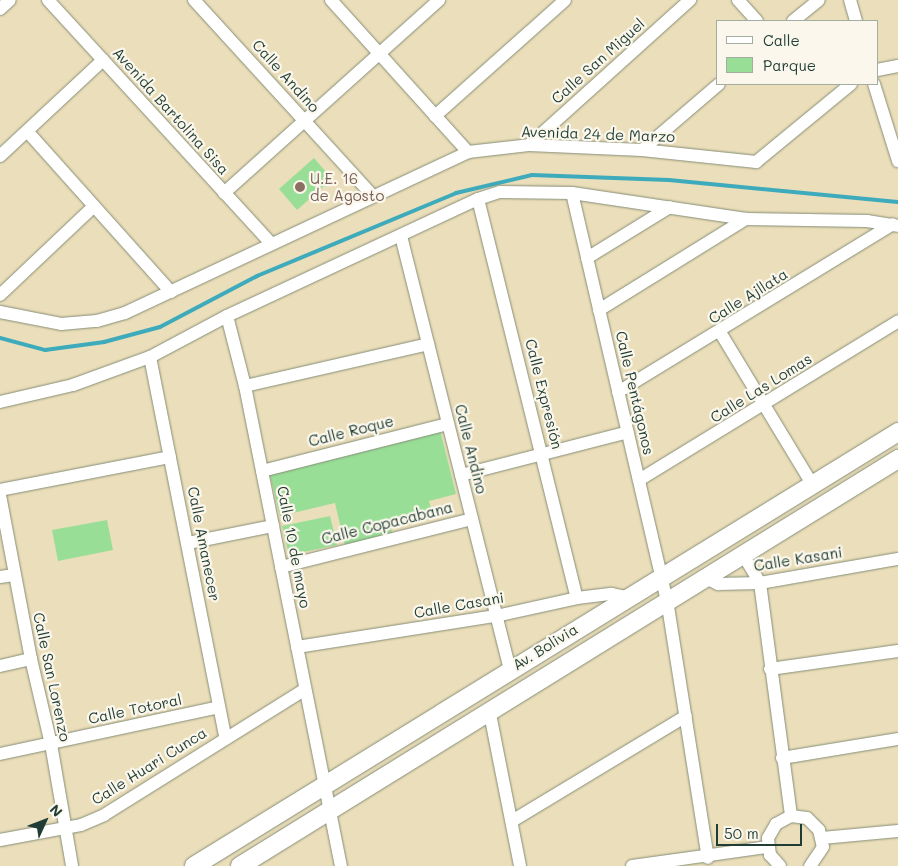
<!DOCTYPE html>
<html>
<head>
<meta charset="utf-8">
<style>
  body { margin:0 }
  #map { position:relative; width:898px; height:866px; overflow:hidden; background:#ebdeba; font-family:Mali,sans-serif }
  div>[style] { position:absolute }
  .green>* { inset:0; background:#99de97 }
  .stream>* { height:4px; margin:-2px; padding:0 2px; transform-origin:2px; border-radius:2px; background:#3dabbb }
  .roads { filter:drop-shadow(0 0 1px #858e77) drop-shadow(0 0 1px #858e77) }
  .street>* { height:12px; margin:-6px; padding:0 6px; transform-origin:6px; border-radius:6px; background:#fff }
  .secondary>* { height:18px; margin:-9px; padding:0 9px; transform-origin:9px; border-radius:9px; background:#fff }
  .dots>* { width:14px; height:14px; translate:-50% -50%; box-sizing:border-box; border:2px solid #fbf7ec; border-radius:50% }
  span { translate:-50% -50%; white-space:nowrap; text-align:center; line-height:1.15; -webkit-text-stroke:4.5px #fbf7ec; paint-order:stroke }
  .street-label { font-size:15px; color:#1f3d34 }
  .education-label { font-size:15px; color:#785e54 }
  .left { translate:0 -50%; text-align:left }
  .legend { position:absolute; left:716px; top:20px; width:162px; height:65px; box-sizing:border-box; background:#fbf7ec; border:1px solid #a3ada2; margin:0; padding:6px 9px; list-style:none; font-size:15px; color:#1f3d34 }
  .legend li { display:flex; align-items:center; gap:10px; height:25px }
  .legend b { width:25px; border:1px solid #a3ada2 }
  .north { position:absolute; left:20px; top:796px; width:50px; height:50px; -webkit-text-stroke:4px #fbf7ec; paint-order:stroke; rotate:47deg; font-size:14px; font-weight:700; line-height:20px; text-align:center; color:#1f3d34 }
  .north::after { content:''; display:block; margin:auto; width:18px; height:22px; background:#1f3d34; clip-path:polygon(50% 0,100% 100%,50% 72%,0 100%) }
  .scale { position:absolute; left:716px; top:824px; width:86px; height:22px; box-sizing:border-box; border:2px solid #1f3d34; border-top:0; padding-left:6px; font-size:15px; line-height:18px; white-space:nowrap; color:#1f3d34; -webkit-text-stroke:4px #fbf7ec; paint-order:stroke }
</style>
</head>
<body>
<div id="map">
  <div class="green">
    <div style="clip-path:polygon(314px 158px,332px 179px,297px 210px,279px 189px)"></div>
    <div style="clip-path:polygon(440px 430px,456px 494px,429px 501px,432px 512px,390px 522px,392px 533px,345px 546px,335px 503px,280px 516px,269px 471px)"></div>
    <div style="clip-path:polygon(330px 516px,337px 545px,289px 555px,282px 526px)"></div>
    <div style="clip-path:polygon(107px 520px,113px 550px,58px 561px,52px 530px)"></div>
  </div>
  <div class="stream">
    <div style="left:0;top:338px;width:47px;rotate:14.9deg"></div>
    <div style="left:45px;top:350px;width:60px;rotate:-7.7deg"></div>
    <div style="left:104px;top:342px;width:58px;rotate:-15deg"></div>
    <div style="left:160px;top:327px;width:110px;rotate:-27.7deg"></div>
    <div style="left:257px;top:276px;width:216px;rotate:-22.6deg"></div>
    <div style="left:456px;top:193px;width:78px;rotate:-13.3deg"></div>
    <div style="left:532px;top:175px;width:137px;rotate:2.1deg"></div>
    <div style="left:669px;top:180px;width:230px;rotate:5.5deg"></div>
  </div>
  <div class="roads">
    <div class="street">
      <div style="left:48px;top:0;width:330px;rotate:47.5deg"></div>
      <div style="left:194px;top:0;width:265px;rotate:47.6deg"></div>
      <div style="left:331px;top:0;width:205px;rotate:48deg"></div>
      <div style="left:738px;top:0;width:28px;rotate:48deg"></div>
      <div style="left:850px;top:0;width:22px;rotate:74deg"></div>
      <div style="left:0;top:9px;width:13px;rotate:-42deg"></div>
      <div style="left:793px;top:21px;width:33px;rotate:-39deg"></div>
      <div style="left:877px;top:70px;width:21px;rotate:-11deg"></div>
      <div style="left:874px;top:84px;width:81px;rotate:72.7deg"></div>
      <div style="left:435px;top:116px;width:174px;rotate:-41.7deg"></div>
      <div style="left:27px;top:131px;width:216px;rotate:48.2deg"></div>
      <div style="left:529px;top:145px;width:217px;rotate:-42deg"></div>
      <div style="left:642px;top:150px;width:101px;rotate:-40.6deg"></div>
      <div style="left:0;top:156px;width:141px;rotate:-43deg"></div>
      <div style="left:224px;top:193px;width:289px;rotate:-41.9deg"></div>
      <div style="left:572px;top:193px;width:418px;rotate:76.9deg"></div>
      <div style="left:667px;top:600px;width:261px;rotate:81deg"></div>
      <div style="left:478px;top:199px;width:411px;rotate:76.1deg"></div>
      <div style="left:401px;top:236px;width:447px;rotate:75.9deg"></div>
      <div style="left:587px;top:258px;width:97px;rotate:-31.6deg"></div>
      <div style="left:0;top:295px;width:129px;rotate:-43.4deg"></div>
      <div style="left:599px;top:310px;width:173px;rotate:-31.8deg"></div>
      <div style="left:0;top:312px;width:62px;rotate:11.1deg"></div>
      <div style="left:61px;top:324px;width:36px;rotate:-5deg"></div>
      <div style="left:97px;top:321px;width:29px;rotate:-16deg"></div>
      <div style="left:125px;top:313px;width:379px;rotate:-25.1deg"></div>
      <div style="left:468px;top:152px;width:61px;rotate:-6.5deg"></div>
      <div style="left:529px;top:145px;width:113px;rotate:2.5deg"></div>
      <div style="left:642px;top:150px;width:115px;rotate:6deg"></div>
      <div style="left:756px;top:162px;width:123px;rotate:-39.4deg"></div>
      <div style="left:227px;top:316px;width:72px;rotate:75.6deg"></div>
      <div style="left:245px;top:386px;width:490px;rotate:78.7deg"></div>
      <div style="left:720px;top:332px;width:178px;rotate:58.8deg"></div>
      <div style="left:150px;top:357px;width:387px;rotate:78.8deg"></div>
      <div style="left:245px;top:386px;width:188px;rotate:-12.9deg"></div>
      <div style="left:618px;top:392px;width:322px;rotate:-31.4deg"></div>
      <div style="left:0;top:402px;width:75px;rotate:-13.1deg"></div>
      <div style="left:73px;top:385px;width:82px;rotate:-20deg"></div>
      <div style="left:150px;top:357px;width:87px;rotate:-28deg"></div>
      <div style="left:227px;top:316px;width:277px;rotate:-25deg"></div>
      <div style="left:478px;top:199px;width:23px;rotate:-18deg"></div>
      <div style="left:500px;top:192px;width:72px;rotate:0.8deg"></div>
      <div style="left:572px;top:193px;width:176px;rotate:8.5deg"></div>
      <div style="left:746px;top:219px;width:121px;rotate:0.9deg"></div>
      <div style="left:867px;top:221px;width:31px;rotate:9deg"></div>
      <div style="left:262px;top:471px;width:192px;rotate:-14.2deg"></div>
      <div style="left:461px;top:475px;width:172px;rotate:-14.4deg"></div>
      <div style="left:639px;top:480px;width:304px;rotate:-31.5deg"></div>
      <div style="left:0;top:490px;width:173px;rotate:-11deg"></div>
      <div style="left:0;top:495px;width:167px;rotate:79.3deg"></div>
      <div style="left:31px;top:659px;width:87px;rotate:76.8deg"></div>
      <div style="left:51px;top:744px;width:124px;rotate:80.2deg"></div>
      <div style="left:188px;top:543px;width:87px;rotate:-11.3deg"></div>
      <div style="left:742px;top:553px;width:35px;rotate:59deg"></div>
      <div style="left:760px;top:583px;width:235px;rotate:82.4deg"></div>
      <div style="left:281px;top:567px;width:197px;rotate:-14.1deg"></div>
      <div style="left:0;top:577px;width:14px;rotate:-8deg"></div>
      <div style="left:704px;top:577px;width:16px;rotate:27deg"></div>
      <div style="left:718px;top:584px;width:42px;rotate:-1.4deg"></div>
      <div style="left:760px;top:583px;width:140px;rotate:-9.9deg"></div>
      <div style="left:297px;top:647px;width:201px;rotate:-8.9deg"></div>
      <div style="left:496px;top:616px;width:83px;rotate:-12.5deg"></div>
      <div style="left:577px;top:598px;width:35px;rotate:-7deg"></div>
      <div style="left:612px;top:594px;width:14px;rotate:12deg"></div>
      <div style="left:0;top:666px;width:32px;rotate:-13deg"></div>
      <div style="left:770px;top:669px;width:129px;rotate:-8deg"></div>
      <div style="left:490px;top:714px;width:155px;rotate:78.8deg"></div>
      <div style="left:0;top:754px;width:224px;rotate:-12.1deg"></div>
      <div style="left:782px;top:758px;width:118px;rotate:-9.3deg"></div>
      <div style="left:512px;top:821px;width:203px;rotate:-31.1deg"></div>
      <div style="left:822px;top:838px;width:76px;rotate:-5.3deg"></div>
      <div style="left:0;top:840px;width:82px;rotate:-10.5deg"></div>
      <div style="left:81px;top:825px;width:25px;rotate:-23deg"></div>
      <div style="left:104px;top:815px;width:236px;rotate:-32deg"></div>
      <div style="left:632px;top:866px;width:137px;rotate:-8deg"></div>
      <div style="left:780px;top:866px;width:15px;rotate:-132deg"></div>
      <div style="left:770px;top:855px;width:17px;rotate:-97deg"></div>
      <div style="left:768px;top:838px;width:16px;rotate:-60deg"></div>
      <div style="left:776px;top:824px;width:17px;rotate:-28deg"></div>
      <div style="left:791px;top:816px;width:16px;rotate:7deg"></div>
      <div style="left:807px;top:818px;width:17px;rotate:45deg"></div>
      <div style="left:819px;top:830px;width:17px;rotate:77deg"></div>
      <div style="left:823px;top:847px;width:23px;rotate:124deg"></div>
    </div>
    <div class="secondary">
      <div style="left:194px;top:866px;width:827px;rotate:-31.65deg"></div>
      <div style="left:240px;top:866px;width:774px;rotate:-31.74deg"></div>
    </div>
  </div>
  <div class="dots">
    <div style="left:300px;top:187px;background:#8d6e63"></div>
  </div>
  <div class="street-label">
    <span style="left:598px;top:61px;rotate:-42deg">Calle San Miguel</span>
    <span style="left:286px;top:76px;rotate:48deg">Calle Andino</span>
    <span style="left:171px;top:111px;rotate:48deg">Avenida Bartolina Sisa</span>
    <span style="left:598px;top:134px;rotate:2deg">Avenida 24 de Marzo</span>
    <span style="left:748px;top:296px;rotate:-32deg">Calle Ajllata</span>
    <span style="left:761px;top:388px;rotate:-32deg">Calle Las Lomas</span>
    <span style="left:635px;top:393px;rotate:77deg">Calle Pentágonos</span>
    <span style="left:544px;top:394px;rotate:76deg">Calle Expresión</span>
    <span style="left:351px;top:431px;rotate:-14deg">Calle Roque</span>
    <span style="left:471px;top:449px;rotate:76deg">Calle Andino</span>
    <span style="left:387px;top:523px;rotate:-14deg">Calle Copacabana</span>
    <span style="left:204px;top:544px;rotate:79deg">Calle Amanecer</span>
    <span style="left:294px;top:547px;rotate:79deg">Calle 10 de mayo</span>
    <span style="left:798px;top:559px;rotate:-9deg">Calle Kasani</span>
    <span style="left:459px;top:605px;rotate:-10deg">Calle Casani</span>
    <span style="left:545px;top:647px;rotate:-32deg">Av. Bolivia</span>
    <span style="left:52px;top:677px;rotate:78deg">Calle San Lorenzo</span>
    <span style="left:135px;top:709px;rotate:-12deg">Calle Totoral</span>
    <span style="left:149px;top:766px;rotate:-32deg">Calle Huari Cunca</span>
  </div>
  <div class="education-label">
    <span class="left" style="left:310px;top:187px">U.E. 16<br>de Agosto</span>
  </div>
  <ul class="legend">
  <li><b style="height:6px;background:#fff"></b>Calle</li>
  <li><b style="height:14px;background:#99de97"></b>Parque</li>
  </ul>
  <div class="north">N</div>
  <div class="scale">50 m</div>
</div>
</body>
</html>
